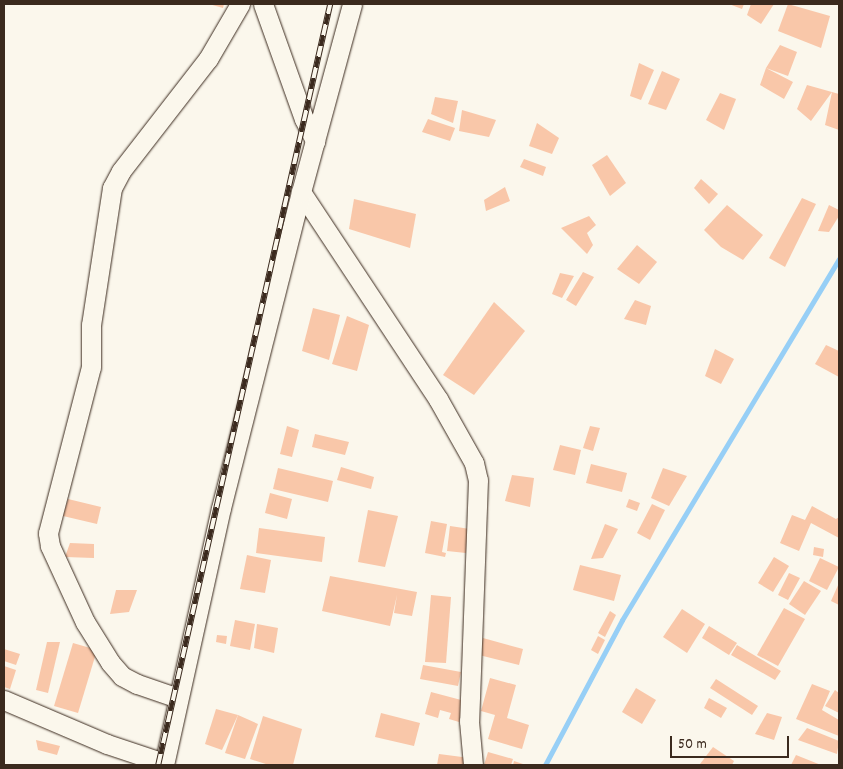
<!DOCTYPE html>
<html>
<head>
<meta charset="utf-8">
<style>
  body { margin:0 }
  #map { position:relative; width:843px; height:769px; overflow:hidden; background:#fbf7ec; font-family:Dekko,sans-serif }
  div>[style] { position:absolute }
  .stream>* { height:5px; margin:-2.5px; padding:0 2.5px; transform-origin:2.5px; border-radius:2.5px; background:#97cff6 }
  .building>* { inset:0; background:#f9c7a9 }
  .roads { filter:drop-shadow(0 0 1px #3b2a1e) drop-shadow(0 0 1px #3b2a1e) }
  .minor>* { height:19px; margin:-9.5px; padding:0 9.5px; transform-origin:9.5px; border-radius:9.5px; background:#fbf7ec }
  .rail>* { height:5.5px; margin-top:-2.75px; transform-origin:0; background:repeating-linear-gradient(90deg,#fbf7ec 0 11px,#3b2a1e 0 22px); box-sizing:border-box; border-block:1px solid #3b2a1e }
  span { translate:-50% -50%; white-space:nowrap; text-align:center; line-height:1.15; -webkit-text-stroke:5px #fbf7ec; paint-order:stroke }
  .frame { position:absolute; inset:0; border:5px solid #3b2a1e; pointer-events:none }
  .scale { position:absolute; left:670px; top:736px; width:119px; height:22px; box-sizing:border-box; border:2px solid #3b2a1e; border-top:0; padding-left:6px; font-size:15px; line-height:18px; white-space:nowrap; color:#3b2a1e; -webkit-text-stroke:4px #fbf7ec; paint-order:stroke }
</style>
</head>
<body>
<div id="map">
  <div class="stream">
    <div style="left:545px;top:765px;width:164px;rotate:-62deg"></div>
    <div style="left:622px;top:620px;width:421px;rotate:-59deg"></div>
  </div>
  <div class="building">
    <div style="clip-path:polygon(209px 4px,224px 4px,223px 8px)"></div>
    <div style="clip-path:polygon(729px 4px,744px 4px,742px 9px)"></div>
    <div style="clip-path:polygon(751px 4px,774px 4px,761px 24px,747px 15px)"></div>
    <div style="clip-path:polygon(788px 4px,830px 16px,821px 48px,778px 31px)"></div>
    <div style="clip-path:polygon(780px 45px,797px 52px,788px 76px,766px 68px,793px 82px,784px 99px,760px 85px,766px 68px)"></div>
    <div style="clip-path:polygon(639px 63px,654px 70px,641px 100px,630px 96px)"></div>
    <div style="clip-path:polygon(662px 71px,680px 79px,666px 110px,648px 104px)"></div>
    <div style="clip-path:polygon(807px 85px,839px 94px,839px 130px,825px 125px,832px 92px,811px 121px,797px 109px)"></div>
    <div style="clip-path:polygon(720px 93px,736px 99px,724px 130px,706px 120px)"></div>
    <div style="clip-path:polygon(435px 97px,458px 101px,453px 123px,431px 114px)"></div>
    <div style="clip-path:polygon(462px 110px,496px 120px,489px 137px,459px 131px)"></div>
    <div style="clip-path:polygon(428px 119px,455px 128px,450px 141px,422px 132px)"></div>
    <div style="clip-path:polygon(537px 123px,559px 138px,552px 154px,529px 146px)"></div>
    <div style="clip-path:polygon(607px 155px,626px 183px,610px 196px,592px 165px)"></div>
    <div style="clip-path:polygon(524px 159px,546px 167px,543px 176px,520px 167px)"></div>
    <div style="clip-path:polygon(701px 179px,718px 194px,709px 204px,694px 188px)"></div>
    <div style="clip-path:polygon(505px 187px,510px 201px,486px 211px,484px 200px)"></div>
    <div style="clip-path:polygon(802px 198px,816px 204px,785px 267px,769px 258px)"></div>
    <div style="clip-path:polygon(354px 199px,416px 214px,410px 248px,349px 229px)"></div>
    <div style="clip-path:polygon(727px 205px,763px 235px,743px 260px,721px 247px,704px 230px)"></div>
    <div style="clip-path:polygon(829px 205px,839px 210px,839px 216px,829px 232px,818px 231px)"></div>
    <div style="clip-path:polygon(589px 216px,596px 225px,587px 233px,593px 245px,587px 254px,561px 228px)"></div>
    <div style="clip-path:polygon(637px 245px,657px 262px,639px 284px,617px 269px)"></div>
    <div style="clip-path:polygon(583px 272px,594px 277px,576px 306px,566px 300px)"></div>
    <div style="clip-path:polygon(560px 273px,574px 276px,562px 298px,552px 294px)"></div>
    <div style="clip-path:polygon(635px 300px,651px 306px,646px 325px,624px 319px)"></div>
    <div style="clip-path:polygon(494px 302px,525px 331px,474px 395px,443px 375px)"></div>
    <div style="clip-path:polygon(313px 308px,340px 315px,329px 360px,302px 351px)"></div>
    <div style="clip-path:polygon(347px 316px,369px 325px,357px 371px,332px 364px)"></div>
    <div style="clip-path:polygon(826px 345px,839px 351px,839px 377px,815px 364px)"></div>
    <div style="clip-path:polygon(715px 349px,734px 359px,721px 384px,705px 376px)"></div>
    <div style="clip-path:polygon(287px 426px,299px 430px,292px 457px,280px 454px)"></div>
    <div style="clip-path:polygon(590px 426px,600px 428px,593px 451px,583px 448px)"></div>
    <div style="clip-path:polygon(315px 434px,349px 442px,345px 455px,312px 447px)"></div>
    <div style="clip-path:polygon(560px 445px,581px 450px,575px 475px,553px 470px)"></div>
    <div style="clip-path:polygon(591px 464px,627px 473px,622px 492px,586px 483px)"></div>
    <div style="clip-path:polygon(341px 467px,374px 477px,371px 489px,337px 480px)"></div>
    <div style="clip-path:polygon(278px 468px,333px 481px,328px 502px,273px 489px)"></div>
    <div style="clip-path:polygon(663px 468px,687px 476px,669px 506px,651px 498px)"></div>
    <div style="clip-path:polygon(512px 475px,534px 478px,530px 507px,505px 501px)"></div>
    <div style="clip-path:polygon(270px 493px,292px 499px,287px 519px,265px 513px)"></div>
    <div style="clip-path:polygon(68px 499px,101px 507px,97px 524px,63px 516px)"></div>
    <div style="clip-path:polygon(629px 499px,640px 503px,637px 511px,626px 507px)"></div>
    <div style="clip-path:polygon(652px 504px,665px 510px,650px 540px,637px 533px)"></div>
    <div style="clip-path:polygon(812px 506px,836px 519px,839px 517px,839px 538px,811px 523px,799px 551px,780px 543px,792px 515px,805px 520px)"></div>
    <div style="clip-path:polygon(368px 510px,398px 516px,385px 567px,358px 562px)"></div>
    <div style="clip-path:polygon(431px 521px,447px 524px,442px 552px,446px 553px,445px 557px,425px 553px)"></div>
    <div style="clip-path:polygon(605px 524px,618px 529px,603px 558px,591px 559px)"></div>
    <div style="clip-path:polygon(450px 526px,470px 529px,466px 553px,447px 551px)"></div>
    <div style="clip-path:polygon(259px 528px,325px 537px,322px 562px,256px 553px)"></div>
    <div style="clip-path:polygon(70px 543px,94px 544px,94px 558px,65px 557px)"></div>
    <div style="clip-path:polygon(814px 547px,824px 549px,823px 557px,813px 555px)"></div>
    <div style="clip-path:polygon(247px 555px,271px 560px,265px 593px,240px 589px)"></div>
    <div style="clip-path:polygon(774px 557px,789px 566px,773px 592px,758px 583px)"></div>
    <div style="clip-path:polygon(820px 558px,839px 567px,827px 590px,809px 581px)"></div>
    <div style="clip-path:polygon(580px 565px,621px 575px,614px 601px,573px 590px)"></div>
    <div style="clip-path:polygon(789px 573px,800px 578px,788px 600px,778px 595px)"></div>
    <div style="clip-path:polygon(330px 576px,417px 592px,412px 616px,394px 613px,397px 595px,390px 626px,322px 611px)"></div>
    <div style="clip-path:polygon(804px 581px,821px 591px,805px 615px,789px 604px)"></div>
    <div style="clip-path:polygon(839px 583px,839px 605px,831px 601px)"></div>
    <div style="clip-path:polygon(116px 590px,137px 590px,129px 612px,110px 614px)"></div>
    <div style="clip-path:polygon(431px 595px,451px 597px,446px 663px,425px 662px)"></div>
    <div style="clip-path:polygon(784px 608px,805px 619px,778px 666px,757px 655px)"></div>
    <div style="clip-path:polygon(682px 609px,705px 624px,687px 653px,663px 637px)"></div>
    <div style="clip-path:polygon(610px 611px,616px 615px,605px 637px,598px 633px)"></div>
    <div style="clip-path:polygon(235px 620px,255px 624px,250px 650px,230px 646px)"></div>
    <div style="clip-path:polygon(257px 624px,278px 628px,274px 653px,254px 648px)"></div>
    <div style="clip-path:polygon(709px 626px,737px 643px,729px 655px,702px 638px)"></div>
    <div style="clip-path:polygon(217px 635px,227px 636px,226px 644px,216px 642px)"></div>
    <div style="clip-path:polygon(598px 636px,605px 640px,598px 654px,591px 650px)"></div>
    <div style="clip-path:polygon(483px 638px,523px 649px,519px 665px,479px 655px)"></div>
    <div style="clip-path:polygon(47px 642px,60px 642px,48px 693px,36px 690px)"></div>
    <div style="clip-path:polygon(73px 643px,97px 650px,78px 713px,54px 706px)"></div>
    <div style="clip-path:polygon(737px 645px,781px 671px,775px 680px,731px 655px)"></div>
    <div style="clip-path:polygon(4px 649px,20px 654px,16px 665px,4px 661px)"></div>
    <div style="clip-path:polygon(423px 665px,461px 672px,458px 686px,420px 679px)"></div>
    <div style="clip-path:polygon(4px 666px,16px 670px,10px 689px,4px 687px)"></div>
    <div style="clip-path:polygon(490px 678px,516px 685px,507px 718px,529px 725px,522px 749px,488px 739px,495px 715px,481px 711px)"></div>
    <div style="clip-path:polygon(716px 679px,758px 706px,752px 715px,710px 688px)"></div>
    <div style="clip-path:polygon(812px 684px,830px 691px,822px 710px,839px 720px,839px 736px,796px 719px)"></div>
    <div style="clip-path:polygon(636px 688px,656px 700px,642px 724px,622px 712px)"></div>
    <div style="clip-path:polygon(835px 690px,839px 693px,839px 713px,825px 706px)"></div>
    <div style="clip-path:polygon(431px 692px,465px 701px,459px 722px,449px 719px,451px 713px,440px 710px,438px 718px,425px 714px)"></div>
    <div style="clip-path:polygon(709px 698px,727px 708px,721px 718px,704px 708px)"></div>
    <div style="clip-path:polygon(216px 709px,238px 715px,222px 750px,205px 744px)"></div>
    <div style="clip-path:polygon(381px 713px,420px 723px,414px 746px,375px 737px)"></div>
    <div style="clip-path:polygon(767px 713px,782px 717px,774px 740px,755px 734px)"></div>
    <div style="clip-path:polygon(238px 715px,258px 724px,245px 759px,225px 753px)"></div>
    <div style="clip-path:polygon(263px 716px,302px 729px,293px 765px,269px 765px,250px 759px)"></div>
    <div style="clip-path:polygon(807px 728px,839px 741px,837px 754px,798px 740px)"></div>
    <div style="clip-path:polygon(36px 740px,60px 746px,57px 755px,38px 750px)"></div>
    <div style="clip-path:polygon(713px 747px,734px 761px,732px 765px,700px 764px)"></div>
    <div style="clip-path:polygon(488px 752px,513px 759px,511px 765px,484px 765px)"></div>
    <div style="clip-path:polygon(439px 754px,470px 758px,469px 765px,437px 765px)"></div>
    <div style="clip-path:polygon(796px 755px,821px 765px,791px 765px)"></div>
    <div style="clip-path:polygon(514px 761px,523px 764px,522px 765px,513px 765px)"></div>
  </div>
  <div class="roads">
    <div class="minor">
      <div style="left:263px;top:4px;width:122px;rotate:70.4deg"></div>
      <div style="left:304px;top:119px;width:25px;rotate:63deg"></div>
      <div style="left:301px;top:192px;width:248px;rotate:56.5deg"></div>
      <div style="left:438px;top:399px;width:73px;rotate:60.6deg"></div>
      <div style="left:474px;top:463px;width:17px;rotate:77deg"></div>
      <div style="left:478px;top:480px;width:241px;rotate:92.1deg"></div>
      <div style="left:469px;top:721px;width:44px;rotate:84.8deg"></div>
      <div style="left:178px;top:698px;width:43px;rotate:-161.1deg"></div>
      <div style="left:137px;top:684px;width:17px;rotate:-152deg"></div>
      <div style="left:122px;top:676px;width:18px;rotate:-131deg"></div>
      <div style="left:110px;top:662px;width:47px;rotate:-122deg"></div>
      <div style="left:85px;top:622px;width:84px;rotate:-114.7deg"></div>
      <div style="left:50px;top:546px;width:13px;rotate:-99deg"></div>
      <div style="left:48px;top:533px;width:171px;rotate:-75.5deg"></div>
      <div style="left:91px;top:367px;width:42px;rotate:-90deg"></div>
      <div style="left:91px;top:325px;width:139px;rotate:-81.3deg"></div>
      <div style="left:112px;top:188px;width:19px;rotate:-62deg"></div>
      <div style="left:121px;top:171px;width:142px;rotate:-52.2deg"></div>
      <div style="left:208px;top:59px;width:64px;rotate:-59.8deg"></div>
      <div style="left:4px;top:700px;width:112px;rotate:23.1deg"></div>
      <div style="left:107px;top:744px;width:60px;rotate:18.4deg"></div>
      <div style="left:164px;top:765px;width:263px;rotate:-77.5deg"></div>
      <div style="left:221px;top:508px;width:326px;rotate:-75.8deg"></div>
      <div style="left:301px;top:192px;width:195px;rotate:-74.8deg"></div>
    </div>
  </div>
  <div class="rail">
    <div style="left:158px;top:765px;width:780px;rotate:-77.26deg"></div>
  </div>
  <div class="frame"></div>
  <div class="scale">50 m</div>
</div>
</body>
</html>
